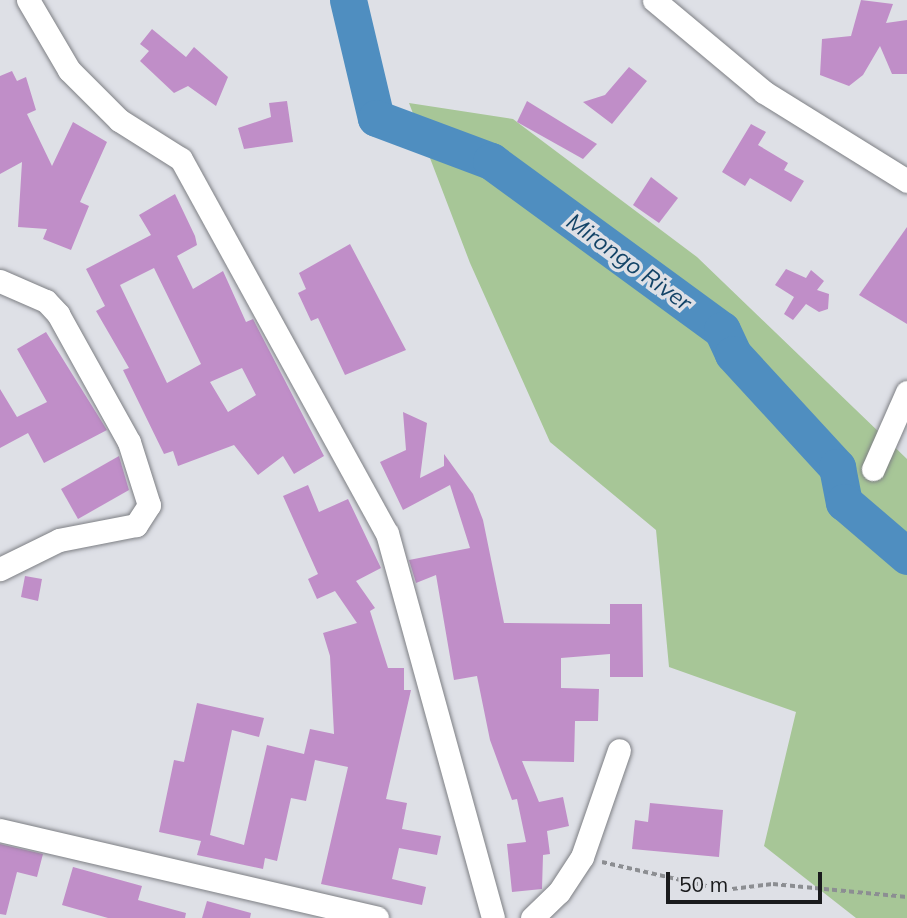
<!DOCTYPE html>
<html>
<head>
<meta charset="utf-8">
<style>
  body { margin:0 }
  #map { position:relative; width:907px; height:918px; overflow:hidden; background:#dee0e6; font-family:Mulish,sans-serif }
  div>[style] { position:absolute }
  .green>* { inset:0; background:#a7c697 }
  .river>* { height:37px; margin:-18.5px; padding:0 18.5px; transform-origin:18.5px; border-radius:18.5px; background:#4f8ec0 }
  .building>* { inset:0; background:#c08ec8 }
  .path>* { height:3.5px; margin-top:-1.75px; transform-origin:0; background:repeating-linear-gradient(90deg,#8c8e92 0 5px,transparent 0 8.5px) }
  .roads { filter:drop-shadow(0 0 2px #7d7f84) drop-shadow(0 0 2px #7d7f84) }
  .minor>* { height:23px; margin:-11.5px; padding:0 11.5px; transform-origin:11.5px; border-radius:11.5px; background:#fff }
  span { translate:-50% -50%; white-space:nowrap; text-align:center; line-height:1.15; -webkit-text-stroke:7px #dee0e6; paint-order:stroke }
  .water-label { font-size:23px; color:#144467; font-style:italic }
  .scale { position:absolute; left:666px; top:872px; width:156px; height:32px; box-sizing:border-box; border:4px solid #1a1b1d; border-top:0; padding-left:9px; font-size:21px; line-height:24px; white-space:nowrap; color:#1a1b1d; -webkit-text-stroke:5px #dee0e6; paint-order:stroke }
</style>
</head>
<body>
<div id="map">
  <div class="green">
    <div style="clip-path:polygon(409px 103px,513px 119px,697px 257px,907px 459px,907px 918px,856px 918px,764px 846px,796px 712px,669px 667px,656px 530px,550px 442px,470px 263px)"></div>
  </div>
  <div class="river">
    <div style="left:348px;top:0;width:121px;rotate:76.7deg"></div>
    <div style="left:376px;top:118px;width:123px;rotate:20.5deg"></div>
    <div style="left:491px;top:161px;width:286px;rotate:36.2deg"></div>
    <div style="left:722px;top:330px;width:26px;rotate:65deg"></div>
    <div style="left:733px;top:354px;width:154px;rotate:47.4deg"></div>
    <div style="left:837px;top:467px;width:36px;rotate:79deg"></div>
    <div style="left:844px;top:502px;width:83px;rotate:40.6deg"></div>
  </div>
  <div class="building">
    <div style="clip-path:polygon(861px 0,893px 4px,886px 23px,907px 20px,907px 74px,892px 74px,880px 46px,863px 75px,849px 86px,820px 75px,822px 39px,851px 36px)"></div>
    <div style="clip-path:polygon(152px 29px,186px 57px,194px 47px,228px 77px,216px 106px,188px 86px,174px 93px,140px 61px,149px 51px,140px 44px)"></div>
    <div style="clip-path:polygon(629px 67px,647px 81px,612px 124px,583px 102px,605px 95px)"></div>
    <div style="clip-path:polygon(12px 71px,17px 81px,26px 77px,36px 110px,27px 114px,52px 166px,73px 122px,107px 142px,80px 202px,89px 206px,71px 250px,43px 239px,47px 229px,18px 227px,22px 162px,0 174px,0 76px)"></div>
    <div style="clip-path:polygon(287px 101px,293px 142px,244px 149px,238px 128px,271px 117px,269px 103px)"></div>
    <div style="clip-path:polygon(527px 101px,597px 144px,583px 159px,517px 122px)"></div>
    <div style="clip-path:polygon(751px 124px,766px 132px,758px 145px,788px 163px,784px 170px,804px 181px,791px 202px,750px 178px,745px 186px,722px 172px)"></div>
    <div style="clip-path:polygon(651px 177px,678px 198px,659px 223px,633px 205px)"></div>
    <div style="clip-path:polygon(evenodd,175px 194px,195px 236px,197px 245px,177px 256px,193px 289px,223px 271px,246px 322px,253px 319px,324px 456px,294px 474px,283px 456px,258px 475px,234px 445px,178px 466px,173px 451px,164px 454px,123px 370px,129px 368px,96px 311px,105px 306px,86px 269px,151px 235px,139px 215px,175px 194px,154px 268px,201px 364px,167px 383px,120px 285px,154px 268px,175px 194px,242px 368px,256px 395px,228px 412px,210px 382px,242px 368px)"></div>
    <div style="clip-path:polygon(907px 227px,907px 324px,859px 295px)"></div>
    <div style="clip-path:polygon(350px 244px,406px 350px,345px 375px,318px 318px,311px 321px,298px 293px,306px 289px,299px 273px)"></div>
    <div style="clip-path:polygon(786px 269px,806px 278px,811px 270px,824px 281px,817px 290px,829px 294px,828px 309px,819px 312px,806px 304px,793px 320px,784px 314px,794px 297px,775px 285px)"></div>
    <div style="clip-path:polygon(46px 332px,107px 430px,44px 463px,28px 433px,0 448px,0 389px,17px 417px,47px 402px,17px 349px)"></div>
    <div style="clip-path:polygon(403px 412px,427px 423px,420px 478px,444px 466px,444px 454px,473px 494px,483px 520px,504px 623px,610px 624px,610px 604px,642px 604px,643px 677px,610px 677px,610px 654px,561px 658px,561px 688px,599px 689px,598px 721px,575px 721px,574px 762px,522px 761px,539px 802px,563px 797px,569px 826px,547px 831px,550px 854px,543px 855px,542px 889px,512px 892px,507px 844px,526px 842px,517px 799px,512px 800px,490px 740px,477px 676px,454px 680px,436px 575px,416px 583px,409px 560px,470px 548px,450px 485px,403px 510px,380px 462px,406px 450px)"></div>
    <div style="clip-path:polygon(119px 456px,129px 490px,78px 519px,61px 489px)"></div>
    <div style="clip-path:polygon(308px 485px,319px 512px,348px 499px,381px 568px,356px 581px,375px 608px,370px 611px,388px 668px,404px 668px,404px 690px,411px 690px,386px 799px,407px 803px,402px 829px,441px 836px,437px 855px,399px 848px,392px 879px,426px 887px,422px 905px,321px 884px,348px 767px,315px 760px,306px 801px,291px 798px,277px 861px,265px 858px,263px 869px,197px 855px,201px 841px,159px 832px,174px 760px,184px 762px,197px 703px,264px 718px,259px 737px,232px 730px,210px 835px,244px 845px,267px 745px,304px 754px,310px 729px,334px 734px,330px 656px,323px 633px,357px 623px,335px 591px,317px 599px,308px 579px,318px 574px,283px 496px)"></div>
    <div style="clip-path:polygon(25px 576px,42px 579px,38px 601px,21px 597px)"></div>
    <div style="clip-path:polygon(650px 803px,723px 810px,719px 857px,632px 849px,635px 820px,648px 822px)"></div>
    <div style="clip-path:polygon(0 844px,43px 854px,37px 877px,17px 872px,6px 915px,0 914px)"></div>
    <div style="clip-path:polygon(73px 867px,142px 886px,138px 900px,186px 913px,185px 918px,108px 918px,62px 905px)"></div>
    <div style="clip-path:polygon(207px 901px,251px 913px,250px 918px,202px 918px)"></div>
  </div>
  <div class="path">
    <div style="left:602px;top:862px;width:125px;rotate:12.9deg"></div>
    <div style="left:724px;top:890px;width:49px;rotate:-7deg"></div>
    <div style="left:773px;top:884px;width:135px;rotate:5.5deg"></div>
  </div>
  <div class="roads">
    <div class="minor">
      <div style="left:28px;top:0;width:81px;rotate:59.6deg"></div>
      <div style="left:69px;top:70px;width:71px;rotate:45deg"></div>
      <div style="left:119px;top:120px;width:73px;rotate:32.2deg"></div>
      <div style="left:181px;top:159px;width:427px;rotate:61.2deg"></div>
      <div style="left:387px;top:533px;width:399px;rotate:74.6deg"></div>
      <div style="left:654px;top:0;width:143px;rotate:39.9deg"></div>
      <div style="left:764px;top:92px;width:168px;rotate:31.9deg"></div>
      <div style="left:0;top:281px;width:50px;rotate:23.5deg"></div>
      <div style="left:46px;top:301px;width:18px;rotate:47deg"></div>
      <div style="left:58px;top:314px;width:146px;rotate:61deg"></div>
      <div style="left:129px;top:442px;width:66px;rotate:72.4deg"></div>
      <div style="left:149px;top:505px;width:24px;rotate:123deg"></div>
      <div style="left:136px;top:525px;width:78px;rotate:169deg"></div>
      <div style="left:59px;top:540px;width:66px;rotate:153.8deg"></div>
      <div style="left:873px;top:469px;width:84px;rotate:-66.2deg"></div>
      <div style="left:0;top:830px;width:387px;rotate:13.1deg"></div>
      <div style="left:532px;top:918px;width:37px;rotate:-44deg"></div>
      <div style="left:559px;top:892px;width:42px;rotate:-56.7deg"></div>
      <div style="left:582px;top:857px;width:113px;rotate:-70.9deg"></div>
    </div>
  </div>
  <div class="water-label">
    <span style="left:629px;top:262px;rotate:36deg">Mirongo River</span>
  </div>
  <div class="scale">50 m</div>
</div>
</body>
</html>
